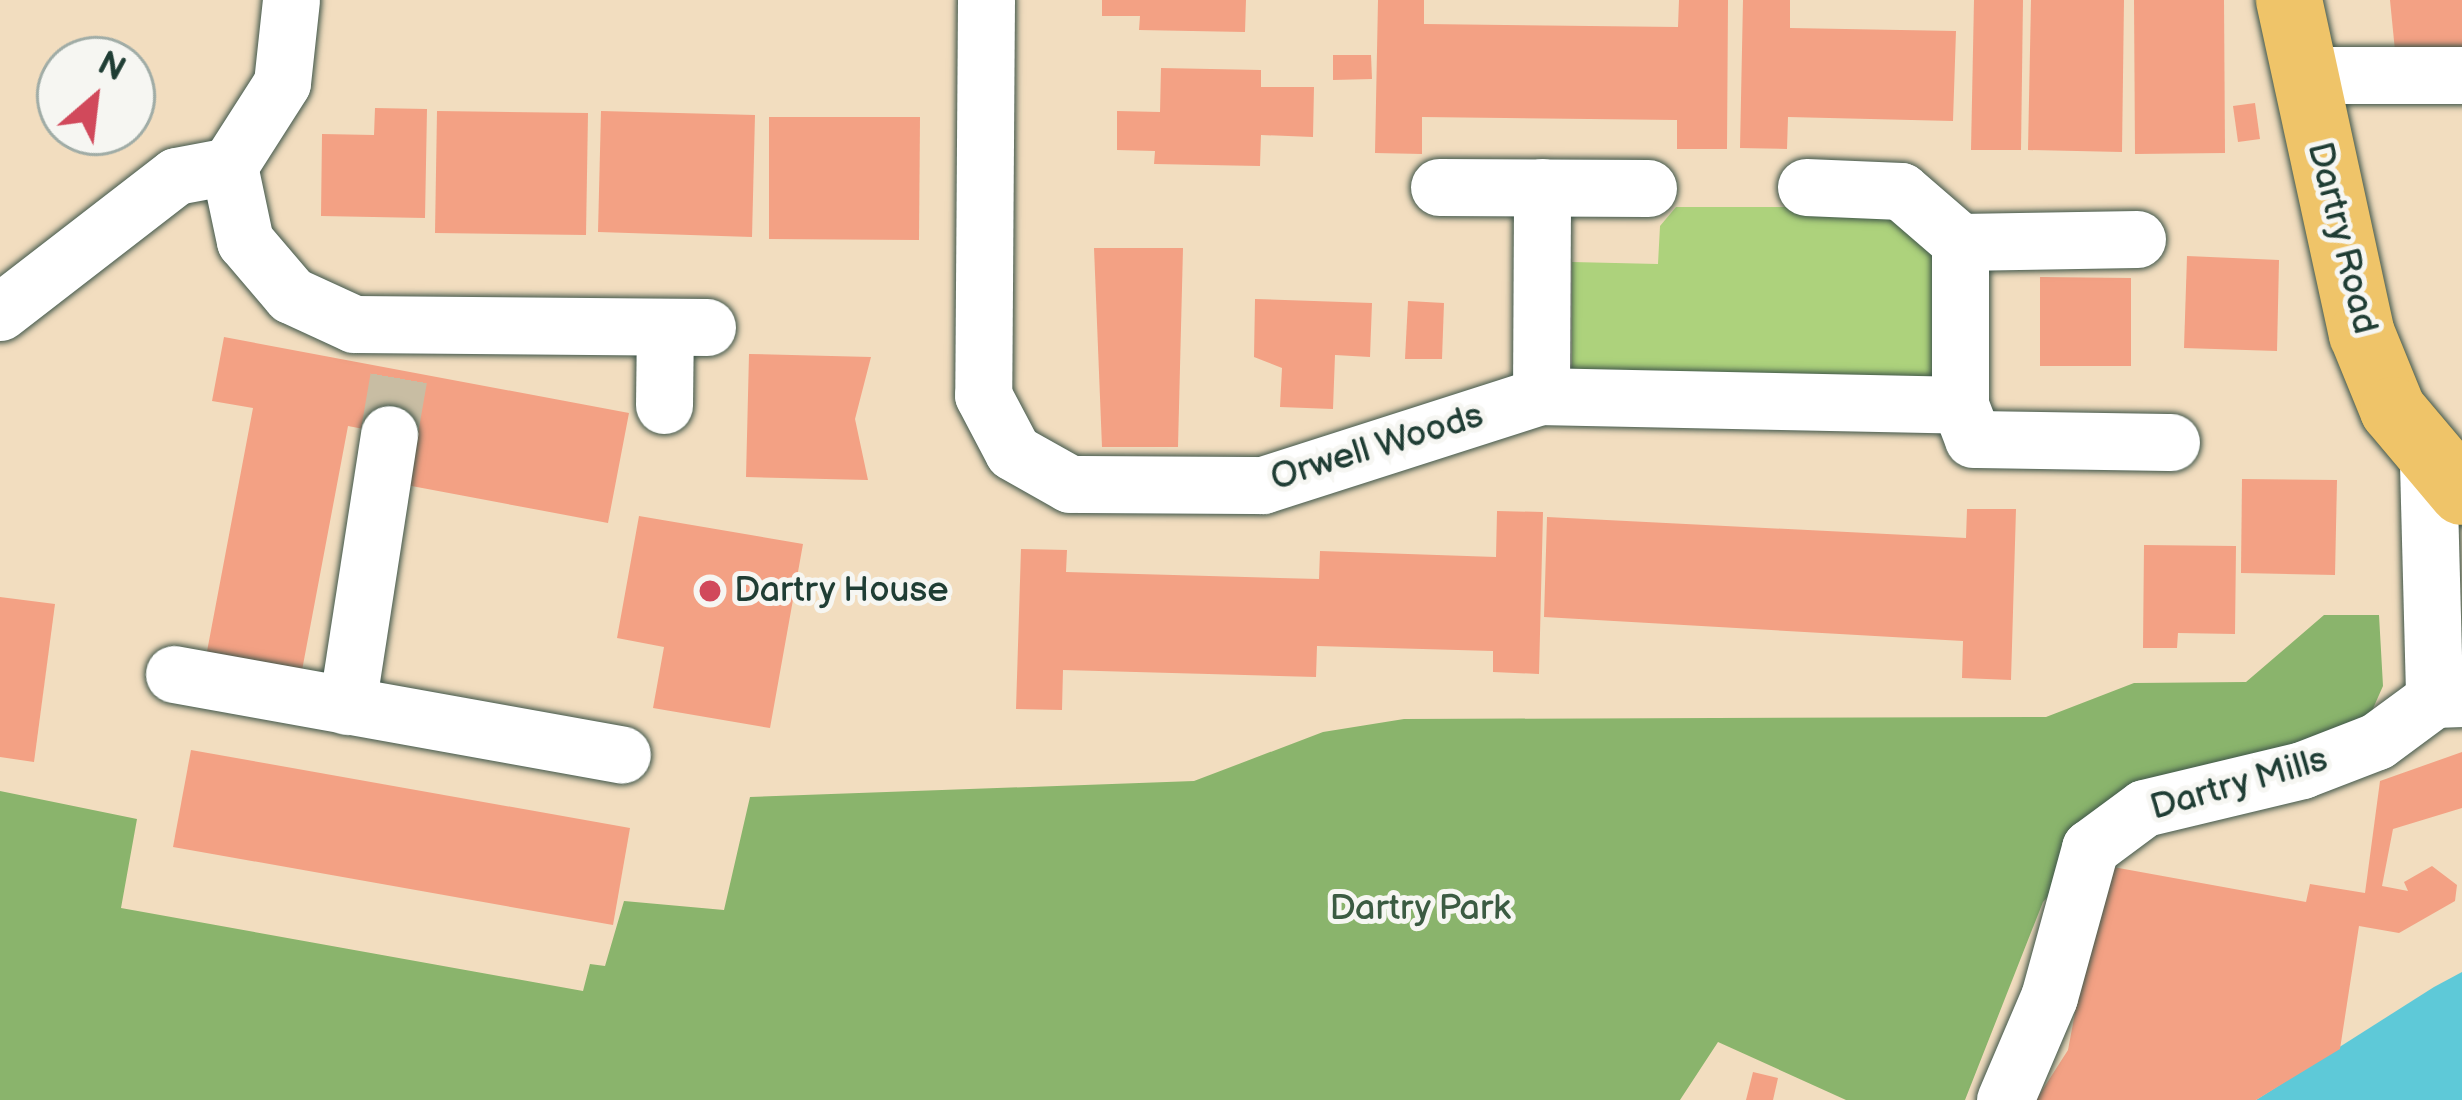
<!DOCTYPE html>
<html>
<head>
<meta charset="utf-8">
<style>
  body { margin:0 }
  #map { position:relative; width:2462px; height:1100px; overflow:hidden; background:#f2ddbf; font-family:"Balsamiq Sans",sans-serif }
  div>[style] { position:absolute }
  .green>* { inset:0; background:#add27c }
  .forest>* { inset:0; background:#8ab46c }
  .water>* { inset:0; background:#5ec9d8 }
  .building>* { inset:0; background:#f3a184 }
  .minor-tunnel>* { height:57px; margin-top:-28.5px; transform-origin:0; background:repeating-linear-gradient(90deg,#c8bda3 0 57px,transparent 0 85px) }
  .roads { filter:drop-shadow(0 0 3px #3f5549) drop-shadow(0 0 3px #3f5549) }
  .minor>* { height:57px; margin:-28.5px; padding:0 28.5px; transform-origin:28.5px; border-radius:28.5px; background:#fff }
  .major>* { height:66px; margin:-33px; padding:0 33px; transform-origin:33px; border-radius:33px; background:#efc469 }
  .dots>* { width:33px; height:33px; translate:-50% -50%; box-sizing:border-box; border:6px solid #f6f6f2; border-radius:50% }
  span { translate:-50% -50%; white-space:nowrap; text-align:center; line-height:1.15; -webkit-text-stroke:10px #f6f6f2; paint-order:stroke }
  .street-label { font-size:36px; color:#1f3d34 }
  .poi-label { font-size:36px; color:#1f3d34 }
  .left { translate:0 -50%; text-align:left }
  .park-label { font-size:36px; color:#3b5b42 }
  .north { position:absolute; left:36px; top:36px; width:120px; height:120px; box-sizing:border-box; background:#f6f6f2; border:3px solid #a0aca6; border-radius:50%; rotate:28deg; font-size:33px; font-weight:700; line-height:48px; text-align:center; color:#1f3d34 }
  .north::after { content:''; display:block; margin:auto; width:42px; height:54px; background:#d1495b; clip-path:polygon(50% 0,100% 100%,50% 72%,0 100%) }
</style>
</head>
<body>
<div id="map">
  <div class="green">
    <div style="clip-path:polygon(1676px 207px,1891px 207px,1934px 235px,1940px 377px,1572px 373px,1572px 262px,1658px 264px,1660px 226px)"></div>
  </div>
  <div class="forest">
    <div style="clip-path:polygon(2324px 615px,2379px 615px,2383px 686px,2367px 722px,2135px 801px,2043px 902px,1965px 1100px,1846px 1100px,1718px 1042px,1680px 1100px,0 1100px,0 791px,137px 819px,121px 908px,583px 991px,590px 964px,605px 966px,624px 901px,724px 910px,750px 797px,1194px 781px,1323px 732px,1404px 719px,2046px 717px,2134px 683px,2246px 682px)"></div>
  </div>
  <div class="water">
    <div style="clip-path:polygon(2462px 972px,2462px 1100px,2256px 1100px,2434px 987px)"></div>
  </div>
  <div class="building">
    <div style="clip-path:polygon(1102px 0,1246px 0,1245px 32px,1139px 30px,1140px 16px,1102px 16px)"></div>
    <div style="clip-path:polygon(1378px 0,1424px 0,1424px 24px,1678px 27px,1679px 0,1728px 0,1727px 149px,1677px 149px,1677px 120px,1422px 117px,1422px 154px,1375px 153px)"></div>
    <div style="clip-path:polygon(1743px 0,1790px 0,1790px 28px,1956px 31px,1953px 121px,1788px 117px,1787px 149px,1740px 148px)"></div>
    <div style="clip-path:polygon(1974px 0,2023px 0,2021px 150px,1971px 150px)"></div>
    <div style="clip-path:polygon(2031px 0,2124px 0,2122px 152px,2028px 150px)"></div>
    <div style="clip-path:polygon(2134px 0,2224px 0,2225px 153px,2135px 154px)"></div>
    <div style="clip-path:polygon(2390px 0,2462px 0,2462px 58px,2396px 61px)"></div>
    <div style="clip-path:polygon(1333px 55px,1371px 55px,1372px 79px,1333px 80px)"></div>
    <div style="clip-path:polygon(1161px 68px,1261px 70px,1261px 87px,1314px 87px,1313px 137px,1261px 135px,1260px 166px,1154px 164px,1155px 151px,1117px 150px,1117px 111px,1160px 112px)"></div>
    <div style="clip-path:polygon(2255px 103px,2260px 139px,2238px 142px,2233px 106px)"></div>
    <div style="clip-path:polygon(375px 108px,427px 109px,425px 218px,321px 216px,322px 134px,374px 135px)"></div>
    <div style="clip-path:polygon(437px 111px,588px 113px,586px 235px,435px 233px)"></div>
    <div style="clip-path:polygon(601px 111px,755px 115px,752px 237px,598px 232px)"></div>
    <div style="clip-path:polygon(769px 117px,920px 117px,919px 240px,769px 239px)"></div>
    <div style="clip-path:polygon(1094px 248px,1183px 248px,1178px 447px,1102px 447px)"></div>
    <div style="clip-path:polygon(2187px 256px,2279px 260px,2277px 351px,2184px 348px)"></div>
    <div style="clip-path:polygon(2040px 277px,2131px 278px,2131px 366px,2040px 366px)"></div>
    <div style="clip-path:polygon(1255px 299px,1372px 303px,1370px 357px,1335px 355px,1333px 409px,1280px 407px,1282px 368px,1254px 357px)"></div>
    <div style="clip-path:polygon(1408px 301px,1444px 303px,1442px 359px,1405px 359px)"></div>
    <div style="clip-path:polygon(224px 337px,629px 413px,608px 523px,401px 484px,410px 438px,348px 426px,300px 681px,205px 662px,253px 408px,212px 401px)"></div>
    <div style="clip-path:polygon(749px 354px,871px 357px,855px 419px,868px 480px,746px 477px)"></div>
    <div style="clip-path:polygon(2242px 479px,2337px 480px,2335px 575px,2241px 573px)"></div>
    <div style="clip-path:polygon(1967px 509px,2016px 509px,2011px 680px,1962px 678px,1963px 641px,1544px 617px,1547px 517px,1966px 538px)"></div>
    <div style="clip-path:polygon(1497px 511px,1543px 512px,1539px 674px,1493px 672px,1493px 651px,1317px 646px,1316px 677px,1063px 670px,1062px 710px,1016px 709px,1021px 549px,1067px 550px,1066px 572px,1319px 579px,1320px 551px,1496px 557px)"></div>
    <div style="clip-path:polygon(639px 516px,803px 544px,770px 728px,653px 708px,664px 647px,617px 638px)"></div>
    <div style="clip-path:polygon(2144px 545px,2236px 546px,2235px 634px,2178px 633px,2177px 648px,2143px 648px)"></div>
    <div style="clip-path:polygon(0 597px,55px 604px,34px 762px,0 757px)"></div>
    <div style="clip-path:polygon(191px 750px,630px 828px,613px 925px,173px 847px)"></div>
    <div style="clip-path:polygon(2462px 752px,2462px 808px,2393px 829px,2382px 886px,2408px 891px,2404px 882px,2432px 866px,2457px 885px,2455px 901px,2399px 933px,2359px 926px,2340px 1049px,2256px 1100px,2036px 1100px,2068px 1050px,2100px 880px,2111px 882px,2113px 867px,2306px 902px,2310px 884px,2365px 893px,2380px 781px)"></div>
    <div style="clip-path:polygon(1753px 1072px,1778px 1078px,1773px 1100px,1746px 1100px)"></div>
  </div>
  <div class="minor-tunnel">
    <div style="left:389px;top:434px;width:65px;rotate:-80.2deg"></div>
  </div>
  <div class="roads">
    <div class="minor">
      <div style="left:291px;top:0;width:83px;rotate:96.2deg"></div>
      <div style="left:282px;top:83px;width:98px;rotate:122.6deg"></div>
      <div style="left:229px;top:166px;width:77px;rotate:78deg"></div>
      <div style="left:245px;top:241px;width:71px;rotate:49.6deg"></div>
      <div style="left:291px;top:295px;width:69px;rotate:24.7deg"></div>
      <div style="left:354px;top:324px;width:353px;rotate:0.5deg"></div>
      <div style="left:986px;top:0;width:395px;rotate:90.4deg"></div>
      <div style="left:983px;top:395px;width:64px;rotate:62.2deg"></div>
      <div style="left:1013px;top:452px;width:65px;rotate:29.3deg"></div>
      <div style="left:1070px;top:484px;width:193px;rotate:0.3deg"></div>
      <div style="left:1263px;top:485px;width:292px;rotate:-17.8deg"></div>
      <div style="left:1541px;top:396px;width:419px;rotate:1.2deg"></div>
      <div style="left:2304px;top:75px;width:158px"></div>
      <div style="left:1439px;top:187px;width:209px;rotate:0.3deg"></div>
      <div style="left:1806px;top:187px;width:95px;rotate:2.4deg"></div>
      <div style="left:1901px;top:191px;width:78px;rotate:40.8deg"></div>
      <div style="left:2137px;top:239px;width:177px;rotate:179deg"></div>
      <div style="left:1960px;top:242px;width:163px;rotate:90deg"></div>
      <div style="left:1960px;top:405px;width:36px;rotate:69deg"></div>
      <div style="left:1973px;top:439px;width:198px;rotate:0.9deg"></div>
      <div style="left:0;top:312px;width:222px;rotate:-37.7deg"></div>
      <div style="left:176px;top:176px;width:54px;rotate:-10.7deg"></div>
      <div style="left:1541px;top:396px;width:209px;rotate:-89.7deg"></div>
      <div style="left:664px;top:405px;width:78px;rotate:-89.3deg"></div>
      <div style="left:2428px;top:464px;width:235px;rotate:88.5deg"></div>
      <div style="left:174px;top:674px;width:455px;rotate:10.2deg"></div>
      <div style="left:347px;top:706px;width:275px;rotate:-81.2deg"></div>
      <div style="left:2005px;top:1100px;width:112px;rotate:-66.9deg"></div>
      <div style="left:2049px;top:997px;width:155px;rotate:-74.6deg"></div>
      <div style="left:2090px;top:848px;width:67px;rotate:-36.5deg"></div>
      <div style="left:2144px;top:808px;width:163px;rotate:-13.5deg"></div>
      <div style="left:2302px;top:770px;width:80px;rotate:-21.1deg"></div>
      <div style="left:2377px;top:741px;width:71px;rotate:-36.4deg"></div>
      <div style="left:2434px;top:699px;width:28px;rotate:-2deg"></div>
    </div>
    <div class="major">
      <div style="left:2289px;top:0;width:342px;rotate:77.7deg"></div>
      <div style="left:2362px;top:334px;width:82px;rotate:67.8deg"></div>
      <div style="left:2393px;top:410px;width:107px;rotate:49.9deg"></div>
    </div>
  </div>
  <div class="dots">
    <div style="left:710px;top:591px;background:#d1495b"></div>
  </div>
  <div class="street-label">
    <span style="left:2342px;top:238px;rotate:76deg">Dartry Road</span>
    <span style="left:1377px;top:447px;rotate:-17deg">Orwell Woods</span>
    <span style="left:2239px;top:784px;rotate:-16deg">Dartry Mills</span>
  </div>
  <div class="poi-label">
    <span class="left" style="left:734px;top:591px">Dartry House</span>
  </div>
  <div class="park-label">
    <span style="left:1420px;top:909px">Dartry Park</span>
  </div>
  <div class="north">N</div>
</div>
</body>
</html>
